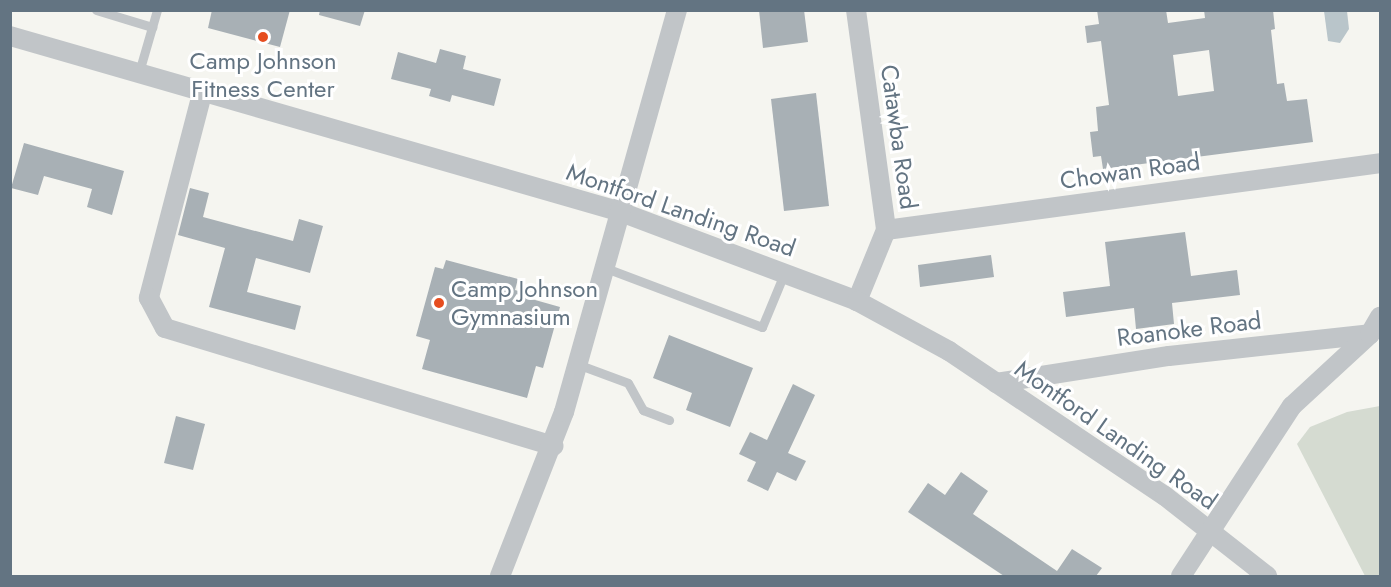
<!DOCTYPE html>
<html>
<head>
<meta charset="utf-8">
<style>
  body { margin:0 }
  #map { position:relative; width:1391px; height:587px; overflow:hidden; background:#f5f5f0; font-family:Jost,sans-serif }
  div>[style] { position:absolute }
  .green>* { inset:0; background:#d5dbd1 }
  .water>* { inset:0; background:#b9c5ca }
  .building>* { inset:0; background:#a8b0b5 }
  .lane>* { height:9px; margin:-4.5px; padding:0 4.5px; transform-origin:4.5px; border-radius:4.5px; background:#c1c5c8 }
  .street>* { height:20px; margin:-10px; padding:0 10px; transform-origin:10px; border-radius:10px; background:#c1c5c8 }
  .dots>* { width:16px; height:16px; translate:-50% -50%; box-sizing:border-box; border:3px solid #fff; border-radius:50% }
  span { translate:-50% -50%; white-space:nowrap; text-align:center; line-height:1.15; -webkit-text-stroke:6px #fff; paint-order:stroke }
  .poi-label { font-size:24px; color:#637482 }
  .left { translate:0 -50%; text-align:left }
  .street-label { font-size:24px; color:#637482 }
  .frame { position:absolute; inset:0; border:12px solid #637482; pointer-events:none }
</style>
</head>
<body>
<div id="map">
  <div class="green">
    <div style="clip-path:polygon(1380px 406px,1380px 576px,1365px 576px,1297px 444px,1310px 427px,1347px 412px)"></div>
  </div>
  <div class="water">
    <div style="clip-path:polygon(1324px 11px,1347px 11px,1349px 29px,1340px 43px,1328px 41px)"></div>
  </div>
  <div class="building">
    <div style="clip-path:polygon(212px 10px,290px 10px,280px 47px,208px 28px)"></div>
    <div style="clip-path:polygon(320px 10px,365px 10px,360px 26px,319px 15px)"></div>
    <div style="clip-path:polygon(759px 10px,804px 10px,808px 42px,763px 48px)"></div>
    <div style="clip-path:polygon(evenodd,1097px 10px,1166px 10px,1168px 23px,1205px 18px,1204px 10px,1273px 10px,1275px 29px,1271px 30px,1277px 84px,1284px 83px,1287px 101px,1307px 99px,1313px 142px,1103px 169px,1101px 156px,1093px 157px,1090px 132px,1098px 131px,1096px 107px,1109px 105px,1101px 41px,1087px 43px,1085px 26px,1099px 24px,1097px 10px,1209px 50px,1214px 91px,1178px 96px,1173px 55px,1209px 50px)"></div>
    <div style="clip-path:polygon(440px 49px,466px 56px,463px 69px,501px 79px,494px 106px,452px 95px,450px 102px,429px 96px,431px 89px,391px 79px,398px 52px,436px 63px)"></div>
    <div style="clip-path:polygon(816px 93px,829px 206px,784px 211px,771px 99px)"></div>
    <div style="clip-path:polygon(24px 143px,124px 171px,112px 215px,87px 207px,92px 189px,44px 176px,38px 195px,11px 188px)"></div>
    <div style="clip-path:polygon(190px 188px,209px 193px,203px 217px,293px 241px,299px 219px,323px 226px,310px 273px,256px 258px,247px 292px,301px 306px,295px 330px,209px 307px,225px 248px,178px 235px)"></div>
    <div style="clip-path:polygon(1185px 232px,1191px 276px,1237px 270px,1240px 295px,1172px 303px,1174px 324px,1136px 329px,1134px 308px,1066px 317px,1063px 292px,1110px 286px,1105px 242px)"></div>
    <div style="clip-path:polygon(991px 255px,994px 277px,920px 287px,918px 265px)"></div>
    <div style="clip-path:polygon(446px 260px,518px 279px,515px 290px,522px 292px,521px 296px,560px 307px,543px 368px,536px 366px,527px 398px,422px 369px,430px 340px,416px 336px,435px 267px,443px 269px)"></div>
    <div style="clip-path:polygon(669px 335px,753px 368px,730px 427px,686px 410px,692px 393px,653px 378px)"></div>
    <div style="clip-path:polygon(793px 384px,815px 395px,788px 453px,806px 461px,796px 481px,777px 472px,768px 491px,747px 481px,756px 462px,739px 454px,750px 432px,767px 440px)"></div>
    <div style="clip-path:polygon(176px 416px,205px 424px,193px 470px,164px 463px)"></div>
    <div style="clip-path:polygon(961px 472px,988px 491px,973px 514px,1057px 571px,1072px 549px,1102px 568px,1096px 576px,1004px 576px,908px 512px,928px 483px,945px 495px)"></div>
  </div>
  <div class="lane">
    <div style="left:96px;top:10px;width:59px;rotate:16.9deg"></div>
    <div style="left:139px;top:72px;width:65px;rotate:-73.8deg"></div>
    <div style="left:603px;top:267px;width:170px;rotate:20.7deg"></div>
    <div style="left:762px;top:327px;width:57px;rotate:-67.5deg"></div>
    <div style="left:577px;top:364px;width:54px;rotate:20.4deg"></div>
    <div style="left:628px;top:383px;width:31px;rotate:61deg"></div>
    <div style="left:643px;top:410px;width:28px;rotate:21deg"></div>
  </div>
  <div class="street">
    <div style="left:856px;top:10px;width:222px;rotate:82.2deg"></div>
    <div style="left:886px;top:230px;width:77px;rotate:112.2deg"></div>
    <div style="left:10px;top:36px;width:633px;rotate:16.06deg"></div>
    <div style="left:618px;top:211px;width:255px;rotate:20.6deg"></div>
    <div style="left:857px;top:301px;width:105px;rotate:28.5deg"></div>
    <div style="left:949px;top:351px;width:260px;rotate:33.9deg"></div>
    <div style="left:1165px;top:496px;width:130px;rotate:38.1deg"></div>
    <div style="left:203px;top:90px;width:215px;rotate:104.6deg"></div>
    <div style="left:149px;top:298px;width:34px;rotate:62deg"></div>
    <div style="left:165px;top:328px;width:406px;rotate:16.9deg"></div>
    <div style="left:886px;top:230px;width:499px;rotate:-7.7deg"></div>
    <div style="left:996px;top:383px;width:175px;rotate:-8.9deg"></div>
    <div style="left:1169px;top:356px;width:202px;rotate:-6.2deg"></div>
    <div style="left:500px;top:576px;width:176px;rotate:-68.7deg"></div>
    <div style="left:564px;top:412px;width:418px;rotate:-74.3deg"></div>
    <div style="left:1181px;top:576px;width:203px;rotate:-56.9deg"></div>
    <div style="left:1292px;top:406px;width:106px;rotate:-42.7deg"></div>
    <div style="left:1370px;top:334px;width:20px;rotate:-60deg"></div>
  </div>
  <div class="dots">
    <div style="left:263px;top:37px;background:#e64d1f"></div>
    <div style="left:439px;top:303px;background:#e64d1f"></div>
  </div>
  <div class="poi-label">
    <span style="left:263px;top:75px">Camp Johnson<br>Fitness Center</span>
    <span class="left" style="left:451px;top:303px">Camp Johnson<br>Gymnasium</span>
  </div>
  <div class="street-label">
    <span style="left:899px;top:137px;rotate:82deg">Catawba Road</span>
    <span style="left:1130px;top:171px;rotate:-8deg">Chowan Road</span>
    <span style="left:681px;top:210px;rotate:19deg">Montford Landing Road</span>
    <span style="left:1189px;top:329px;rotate:-7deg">Roanoke Road</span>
    <span style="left:1116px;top:435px;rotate:35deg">Montford Landing Road</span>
  </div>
  <div class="frame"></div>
</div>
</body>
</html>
